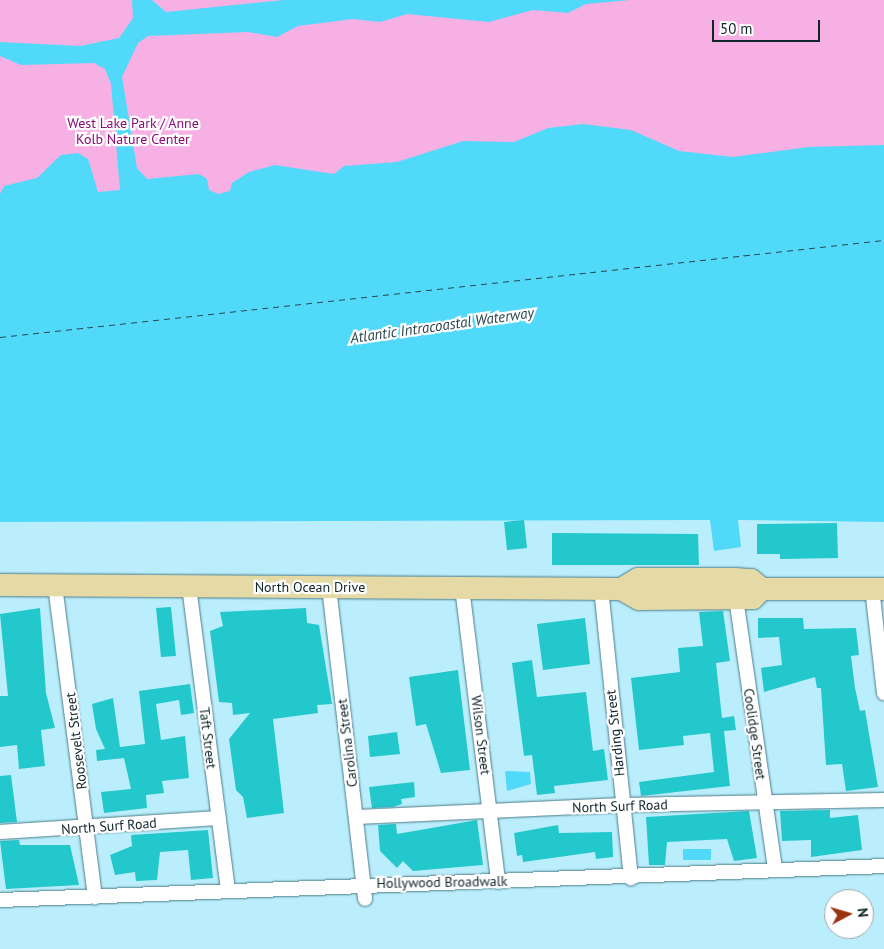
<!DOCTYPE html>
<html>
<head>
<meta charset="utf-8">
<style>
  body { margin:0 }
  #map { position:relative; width:884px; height:949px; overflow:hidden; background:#bbeefd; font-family:"PT Sans",sans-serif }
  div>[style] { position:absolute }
  .green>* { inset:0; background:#f7b0e3 }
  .water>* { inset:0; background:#51d9fa }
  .ferry>* { height:1px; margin-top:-0.5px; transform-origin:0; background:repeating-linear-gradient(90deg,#2a464e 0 6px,transparent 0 11px) }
  .building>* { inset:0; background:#22c8cc }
  .roads { filter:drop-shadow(0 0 1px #4c7c89) drop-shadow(0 0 1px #4c7c89) }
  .street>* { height:14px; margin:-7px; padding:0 7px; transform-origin:7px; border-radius:7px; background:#fff }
  .primary>* { height:22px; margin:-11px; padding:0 11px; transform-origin:11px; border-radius:11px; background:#e5daa6 }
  span { translate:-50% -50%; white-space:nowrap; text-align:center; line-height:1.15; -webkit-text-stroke:4.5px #fff; paint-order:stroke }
  .park-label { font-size:14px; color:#8b0c75 }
  .street-label { font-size:14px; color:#11252a }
  .water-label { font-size:15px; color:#2a464e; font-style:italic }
  .north { position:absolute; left:824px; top:889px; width:50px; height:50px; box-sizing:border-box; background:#fff; border:1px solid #a0a8aa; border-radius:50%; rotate:84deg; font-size:14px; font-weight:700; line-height:20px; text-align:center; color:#11252a }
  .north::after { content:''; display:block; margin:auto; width:18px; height:22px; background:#9a3310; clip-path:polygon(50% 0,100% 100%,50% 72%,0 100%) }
  .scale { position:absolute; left:712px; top:20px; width:108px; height:22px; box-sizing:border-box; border:2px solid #11252a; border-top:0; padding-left:6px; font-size:15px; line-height:18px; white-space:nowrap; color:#11252a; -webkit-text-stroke:4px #fff; paint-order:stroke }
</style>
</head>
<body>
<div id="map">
  <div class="green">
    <div style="clip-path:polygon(0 0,884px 0,884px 155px,0 265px)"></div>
  </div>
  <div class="water">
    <div style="clip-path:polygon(132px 0,152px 0,166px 12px,284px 0,630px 0,586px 4px,568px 13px,533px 10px,489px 22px,407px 14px,380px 22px,353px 19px,298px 26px,277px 37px,248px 32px,148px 36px,138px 43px,122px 77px,137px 168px,147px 179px,199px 174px,207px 179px,209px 190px,218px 194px,230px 191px,232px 183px,249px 172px,275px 165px,334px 174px,344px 166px,397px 162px,463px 141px,514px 142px,548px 128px,583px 124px,631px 130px,679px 151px,733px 157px,808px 147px,884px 145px,884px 522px,738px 520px,741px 547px,714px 551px,710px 520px,0 522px,0 194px,4px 186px,37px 178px,61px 155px,78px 153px,88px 159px,98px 192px,120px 190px,111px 84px,105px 69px,94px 63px,21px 65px,0 56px,0 42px,80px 46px,119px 38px,133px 18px)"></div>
    <div style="clip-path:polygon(505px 771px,530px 772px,531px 784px,507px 791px)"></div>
    <div style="clip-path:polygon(683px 849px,711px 849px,711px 860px,683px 860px)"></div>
  </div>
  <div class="ferry">
    <div style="left:0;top:337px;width:889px;rotate:-6.26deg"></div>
  </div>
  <div class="building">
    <div style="clip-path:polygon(524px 520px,527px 548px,507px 550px,504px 522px)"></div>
    <div style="clip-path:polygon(837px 523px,838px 558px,780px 559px,780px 554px,757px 554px,757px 524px)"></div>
    <div style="clip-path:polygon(552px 533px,698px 534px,699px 565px,552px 565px)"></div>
    <div style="clip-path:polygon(171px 607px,176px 656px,161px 657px,156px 608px)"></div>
    <div style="clip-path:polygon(40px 608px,46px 693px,55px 728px,41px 730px,45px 766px,19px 769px,17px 745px,0 747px,0 696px,8px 696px,0 614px)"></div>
    <div style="clip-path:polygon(306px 608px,307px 623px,319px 625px,332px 704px,317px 705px,318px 713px,273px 719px,284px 813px,247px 818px,243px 797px,236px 790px,229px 739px,250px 713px,233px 715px,232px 703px,219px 702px,210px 631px,223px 626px,220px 612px)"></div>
    <div style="clip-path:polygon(723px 611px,730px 661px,716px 663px,722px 718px,734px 716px,736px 730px,724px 731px,730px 786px,641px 796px,639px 782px,714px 772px,710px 733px,683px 736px,684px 745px,639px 750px,631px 678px,680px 672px,678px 648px,703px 646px,699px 612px)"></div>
    <div style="clip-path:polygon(585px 618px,590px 664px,543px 670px,537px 624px)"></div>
    <div style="clip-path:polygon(758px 618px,803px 618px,804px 629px,856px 628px,859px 655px,851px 656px,855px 688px,860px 711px,865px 710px,878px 787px,846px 791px,842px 764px,826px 765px,821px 688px,817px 688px,815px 677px,764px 692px,761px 668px,782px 665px,779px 637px,758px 638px)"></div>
    <div style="clip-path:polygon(532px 660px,537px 697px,586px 692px,593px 751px,604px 749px,608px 780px,554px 786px,555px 793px,537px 795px,532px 755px,524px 756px,512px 663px)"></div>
    <div style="clip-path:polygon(458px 670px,470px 770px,441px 773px,426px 724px,416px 726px,409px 677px)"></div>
    <div style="clip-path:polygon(190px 684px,194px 713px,181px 715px,179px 700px,156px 704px,161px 740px,185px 736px,189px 778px,162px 781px,164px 793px,146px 795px,147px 808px,104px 813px,101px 792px,131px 789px,124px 758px,97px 761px,96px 750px,105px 749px,96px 729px,92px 704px,113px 698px,120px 747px,145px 744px,139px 691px)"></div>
    <div style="clip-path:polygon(397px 732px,400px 754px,370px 757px,368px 736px)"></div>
    <div style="clip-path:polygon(11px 775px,17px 822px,0 823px,0 776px)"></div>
    <div style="clip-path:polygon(414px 782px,415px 797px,401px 799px,402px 804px,393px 807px,372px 808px,369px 787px)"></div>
    <div style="clip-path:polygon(830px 810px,830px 818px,858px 815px,862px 850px,811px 857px,811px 840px,782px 841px,780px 811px)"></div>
    <div style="clip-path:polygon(749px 811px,757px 858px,734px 861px,727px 839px,667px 842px,665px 865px,649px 865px,646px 817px)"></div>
    <div style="clip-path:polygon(477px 820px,483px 865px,413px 871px,403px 861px,397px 868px,380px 851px,378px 825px,396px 824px,397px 834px)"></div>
    <div style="clip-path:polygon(558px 825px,559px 833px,612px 832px,613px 857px,596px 859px,595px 852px,523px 862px,522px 855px,517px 856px,514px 833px)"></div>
    <div style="clip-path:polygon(208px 830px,213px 878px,191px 880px,188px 850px,160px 852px,157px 880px,136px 881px,135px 872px,115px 875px,110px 855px,132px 846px,131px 835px)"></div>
    <div style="clip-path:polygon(19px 840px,20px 845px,70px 845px,79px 885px,6px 889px,0 841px)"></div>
  </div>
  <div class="roads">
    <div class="street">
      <div style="left:55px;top:585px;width:315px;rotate:82.7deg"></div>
      <div style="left:189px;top:586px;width:306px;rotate:82.7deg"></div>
      <div style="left:329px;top:587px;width:314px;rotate:83.4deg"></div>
      <div style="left:462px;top:587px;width:297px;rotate:83deg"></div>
      <div style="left:601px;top:588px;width:292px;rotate:84.1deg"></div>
      <div style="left:872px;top:588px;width:106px;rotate:83.5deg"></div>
      <div style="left:736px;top:598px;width:275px;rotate:81.8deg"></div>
      <div style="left:356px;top:817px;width:266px;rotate:-2.6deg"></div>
      <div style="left:622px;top:805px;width:262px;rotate:-1.1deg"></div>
      <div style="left:0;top:832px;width:219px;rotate:-3.7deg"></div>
      <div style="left:0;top:900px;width:885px;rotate:-2.2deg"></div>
    </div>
    <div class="primary">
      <div style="left:0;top:585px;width:621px;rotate:0.37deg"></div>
      <div style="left:621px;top:589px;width:20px;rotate:-30deg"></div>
      <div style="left:638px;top:579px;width:97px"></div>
      <div style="left:735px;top:579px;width:16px;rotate:4deg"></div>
      <div style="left:751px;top:580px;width:14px;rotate:39deg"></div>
      <div style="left:762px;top:589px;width:122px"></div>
      <div style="left:621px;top:589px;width:21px;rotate:29deg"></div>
      <div style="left:639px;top:599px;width:114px;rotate:-0.5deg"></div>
      <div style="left:753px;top:598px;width:13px;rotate:-45deg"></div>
    </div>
  </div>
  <div class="park-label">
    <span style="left:133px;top:131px">West Lake Park / Anne<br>Kolb Nature Center</span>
  </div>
  <div class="street-label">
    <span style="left:310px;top:587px">North Ocean Drive</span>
    <span style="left:615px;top:733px;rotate:-96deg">Harding Street</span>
    <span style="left:755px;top:734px;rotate:82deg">Coolidge Street</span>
    <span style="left:481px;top:735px;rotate:83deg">Wilson Street</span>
    <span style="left:208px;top:738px;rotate:83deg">Taft Street</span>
    <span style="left:76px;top:741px;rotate:-97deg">Roosevelt Street</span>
    <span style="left:347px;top:743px;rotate:-97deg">Carolina Street</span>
    <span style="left:620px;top:806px;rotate:-2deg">North Surf Road</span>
    <span style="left:109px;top:826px;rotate:-4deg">North Surf Road</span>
    <span style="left:442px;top:882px;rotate:-1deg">Hollywood Broadwalk</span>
  </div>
  <div class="water-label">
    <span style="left:442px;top:325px;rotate:-8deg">Atlantic Intracoastal Waterway</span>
  </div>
  <div class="north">N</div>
  <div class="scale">50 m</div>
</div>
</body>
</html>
